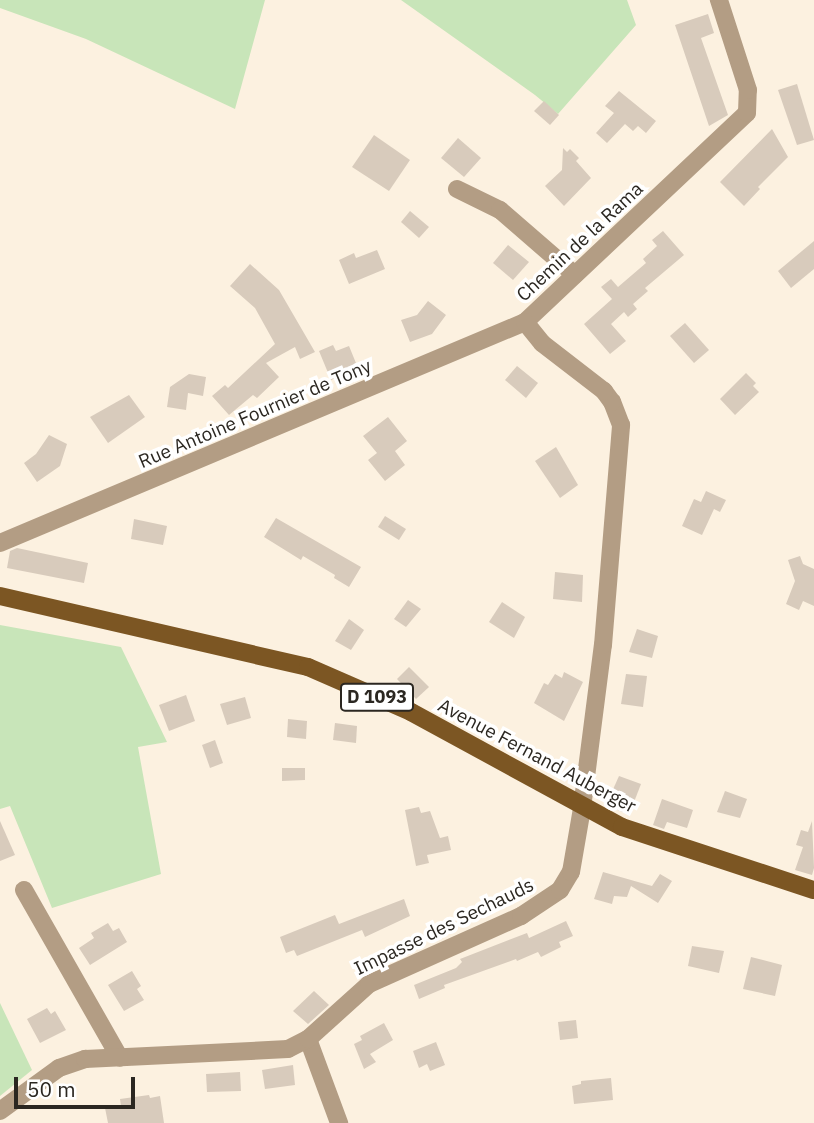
<!DOCTYPE html>
<html>
<head>
<meta charset="utf-8">
<style>
  body { margin:0 }
  #map { position:relative; width:814px; height:1123px; overflow:hidden; background:#fcf1e0; font-family:"IBM Plex Sans",sans-serif }
  div>[style] { position:absolute }
  .green>* { inset:0; background:#c8e5b9 }
  .building>* { inset:0; background:#d8cbbc }
  .minor>* { height:18px; margin:-9px; padding:0 9px; transform-origin:9px; border-radius:9px; background:#b39d84 }
  .major>* { height:18px; margin:-9px; padding:0 9px; transform-origin:9px; border-radius:9px; background:#7c5623 }
  span { translate:-50% -50%; white-space:nowrap; text-align:center; line-height:1.15; -webkit-text-stroke:7px #fff; paint-order:stroke }
  .shield-label span { padding:2px 5px; background:#fff; border:2px solid; border-radius:5px; -webkit-text-stroke-width:0 }
  .shield-label { font-size:18px; color:#2b2721; font-weight:700 }
  .street-label { font-size:19px; color:#2b2721 }
  .scale { position:absolute; left:14px; top:1077px; width:121px; height:32px; box-sizing:border-box; border:4px solid #2b2721; border-top:0; padding-left:9px; font-size:21px; line-height:24px; white-space:nowrap; color:#2b2721; -webkit-text-stroke:5px #fff; paint-order:stroke }
</style>
</head>
<body>
<div id="map">
  <div class="green">
    <div style="clip-path:polygon(0 0,265px 0,235px 109px,86px 39px,0 8px)"></div>
    <div style="clip-path:polygon(401px 0,627px 0,636px 25px,558px 114px,535px 95px)"></div>
    <div style="clip-path:polygon(0 625px,121px 647px,167px 742px,138px 747px,161px 874px,52px 908px,10px 806px,0 809px)"></div>
    <div style="clip-path:polygon(0 1003px,32px 1070px,0 1096px)"></div>
  </div>
  <div class="building">
    <div style="clip-path:polygon(708px 14px,714px 33px,701px 38px,728px 115px,709px 126px,675px 25px)"></div>
    <div style="clip-path:polygon(797px 84px,814px 140px,797px 145px,778px 90px)"></div>
    <div style="clip-path:polygon(619px 91px,656px 121px,646px 133px,638px 126px,633px 131px,625px 124px,607px 143px,596px 133px,614px 113px,605px 106px)"></div>
    <div style="clip-path:polygon(544px 101px,559px 115px,550px 125px,534px 111px)"></div>
    <div style="clip-path:polygon(772px 129px,788px 157px,758px 187px,760px 189px,744px 206px,720px 182px)"></div>
    <div style="clip-path:polygon(374px 135px,410px 160px,389px 191px,352px 167px)"></div>
    <div style="clip-path:polygon(458px 138px,481px 158px,464px 177px,441px 158px)"></div>
    <div style="clip-path:polygon(563px 148px,567px 152px,570px 149px,579px 158px,576px 161px,591px 178px,564px 206px,545px 186px,562px 170px)"></div>
    <div style="clip-path:polygon(410px 211px,429px 227px,419px 238px,401px 222px)"></div>
    <div style="clip-path:polygon(663px 231px,684px 255px,645px 288px,648px 291px,633px 304px,637px 309px,628px 317px,624px 312px,611px 324px,626px 341px,610px 354px,584px 324px,612px 299px,601px 287px,611px 279px,618px 287px,646px 263px,643px 259px,657px 246px,652px 240px)"></div>
    <div style="clip-path:polygon(814px 241px,814px 269px,791px 288px,778px 271px)"></div>
    <div style="clip-path:polygon(508px 245px,529px 262px,513px 280px,493px 263px)"></div>
    <div style="clip-path:polygon(377px 250px,385px 269px,349px 284px,339px 260px,354px 253px,356px 258px)"></div>
    <div style="clip-path:polygon(250px 264px,279px 290px,315px 352px,300px 359px,295px 347px,266px 363px,279px 377px,257px 398px,253px 395px,229px 415px,212px 396px,225px 385px,228px 388px,275px 344px,255px 308px,230px 286px)"></div>
    <div style="clip-path:polygon(428px 301px,446px 315px,432px 334px,410px 342px,401px 320px,417px 315px)"></div>
    <div style="clip-path:polygon(685px 323px,709px 350px,694px 363px,670px 336px)"></div>
    <div style="clip-path:polygon(333px 345px,336px 351px,349px 346px,358px 368px,331px 380px,319px 351px)"></div>
    <div style="clip-path:polygon(517px 366px,538px 383px,526px 398px,505px 380px)"></div>
    <div style="clip-path:polygon(746px 373px,756px 383px,753px 386px,759px 392px,735px 415px,720px 399px)"></div>
    <div style="clip-path:polygon(189px 374px,206px 377px,203px 396px,188px 393px,186px 410px,167px 407px,170px 387px)"></div>
    <div style="clip-path:polygon(129px 395px,145px 417px,108px 443px,90px 417px)"></div>
    <div style="clip-path:polygon(388px 417px,407px 441px,395px 451px,405px 465px,385px 481px,368px 460px,377px 453px,363px 436px)"></div>
    <div style="clip-path:polygon(49px 435px,67px 444px,60px 466px,37px 482px,24px 463px,36px 454px)"></div>
    <div style="clip-path:polygon(556px 447px,578px 485px,560px 498px,535px 461px)"></div>
    <div style="clip-path:polygon(706px 491px,726px 500px,720px 512px,714px 509px,702px 535px,682px 526px,694px 499px,701px 502px)"></div>
    <div style="clip-path:polygon(385px 516px,406px 529px,399px 540px,378px 527px)"></div>
    <div style="clip-path:polygon(276px 518px,361px 567px,349px 587px,334px 578px,335px 575px,303px 556px,301px 560px,264px 537px)"></div>
    <div style="clip-path:polygon(134px 519px,167px 526px,163px 545px,131px 539px)"></div>
    <div style="clip-path:polygon(17px 548px,88px 563px,84px 583px,7px 568px,10px 551px)"></div>
    <div style="clip-path:polygon(800px 556px,803px 564px,814px 569px,814px 606px,803px 601px,799px 610px,786px 604px,795px 581px,788px 560px)"></div>
    <div style="clip-path:polygon(555px 572px,583px 575px,582px 602px,553px 599px)"></div>
    <div style="clip-path:polygon(408px 600px,421px 609px,406px 627px,394px 619px)"></div>
    <div style="clip-path:polygon(502px 602px,525px 617px,514px 638px,489px 622px)"></div>
    <div style="clip-path:polygon(349px 619px,364px 630px,351px 650px,335px 641px)"></div>
    <div style="clip-path:polygon(637px 629px,658px 636px,652px 658px,629px 652px)"></div>
    <div style="clip-path:polygon(409px 667px,429px 687px,416px 699px,397px 679px)"></div>
    <div style="clip-path:polygon(564px 672px,583px 682px,564px 721px,534px 703px,544px 683px,548px 685px,555px 674px,562px 678px)"></div>
    <div style="clip-path:polygon(626px 674px,647px 676px,643px 707px,621px 704px)"></div>
    <div style="clip-path:polygon(186px 695px,195px 721px,169px 731px,159px 705px)"></div>
    <div style="clip-path:polygon(245px 697px,251px 718px,227px 725px,220px 704px)"></div>
    <div style="clip-path:polygon(288px 719px,307px 721px,306px 739px,287px 737px)"></div>
    <div style="clip-path:polygon(335px 723px,357px 726px,356px 743px,333px 740px)"></div>
    <div style="clip-path:polygon(215px 740px,223px 763px,210px 768px,202px 745px)"></div>
    <div style="clip-path:polygon(282px 768px,305px 768px,305px 780px,282px 781px)"></div>
    <div style="clip-path:polygon(619px 776px,641px 784px,629px 815px,606px 805px)"></div>
    <div style="clip-path:polygon(725px 791px,747px 799px,740px 818px,717px 812px)"></div>
    <div style="clip-path:polygon(662px 799px,693px 810px,687px 828px,667px 822px,664px 829px,653px 825px)"></div>
    <div style="clip-path:polygon(419px 807px,421px 813px,430px 811px,440px 838px,448px 836px,451px 850px,427px 855px,429px 863px,416px 866px,405px 810px)"></div>
    <div style="clip-path:polygon(0 821px,15px 855px,0 861px)"></div>
    <div style="clip-path:polygon(812px 821px,814px 868px,812px 875px,795px 870px,803px 847px,796px 845px,801px 830px,808px 832px)"></div>
    <div style="clip-path:polygon(603px 872px,652px 886px,660px 874px,672px 881px,658px 903px,631px 886px,627px 897px,614px 896px,612px 904px,594px 899px)"></div>
    <div style="clip-path:polygon(404px 899px,410px 916px,365px 937px,362px 930px,297px 956px,294px 950px,286px 953px,280px 937px,335px 915px,339px 924px)"></div>
    <div style="clip-path:polygon(566px 921px,573px 936px,559px 942px,561px 947px,541px 957px,538px 952px,517px 961px,516px 959px,444px 985px,445px 988px,419px 999px,414px 985px,456px 968px,462px 962px,460px 959px,527px 933px,529px 938px)"></div>
    <div style="clip-path:polygon(108px 923px,113px 931px,119px 928px,127px 942px,90px 965px,79px 948px,94px 938px,91px 933px)"></div>
    <div style="clip-path:polygon(692px 946px,724px 951px,719px 973px,688px 966px)"></div>
    <div style="clip-path:polygon(751px 957px,782px 965px,775px 996px,743px 989px)"></div>
    <div style="clip-path:polygon(132px 971px,141px 986px,137px 989px,144px 1000px,124px 1011px,108px 985px)"></div>
    <div style="clip-path:polygon(314px 991px,329px 1005px,308px 1024px,293px 1011px)"></div>
    <div style="clip-path:polygon(47px 1008px,51px 1014px,55px 1011px,66px 1030px,40px 1043px,27px 1019px)"></div>
    <div style="clip-path:polygon(576px 1020px,578px 1038px,560px 1040px,558px 1022px)"></div>
    <div style="clip-path:polygon(384px 1023px,393px 1040px,370px 1054px,376px 1062px,364px 1069px,354px 1044px,362px 1040px,360px 1036px)"></div>
    <div style="clip-path:polygon(436px 1042px,445px 1065px,430px 1071px,427px 1064px,419px 1068px,413px 1051px)"></div>
    <div style="clip-path:polygon(293px 1065px,295px 1085px,265px 1089px,262px 1070px)"></div>
    <div style="clip-path:polygon(240px 1072px,241px 1091px,207px 1092px,206px 1074px)"></div>
    <div style="clip-path:polygon(611px 1078px,613px 1100px,574px 1104px,572px 1086px,581px 1084px,581px 1081px)"></div>
    <div style="clip-path:polygon(149px 1095px,150px 1098px,160px 1096px,164px 1123px,108px 1123px,105px 1108px,121px 1106px,120px 1099px)"></div>
  </div>
  <div class="minor">
    <div style="left:457px;top:189px;width:48px;rotate:26deg"></div>
    <div style="left:500px;top:210px;width:99px;rotate:40.9deg"></div>
    <div style="left:0;top:543px;width:570px;rotate:-22.83deg"></div>
    <div style="left:525px;top:322px;width:305px;rotate:-43.3deg"></div>
    <div style="left:747px;top:113px;width:23px;rotate:-88deg"></div>
    <div style="left:748px;top:90px;width:95px;rotate:-107.9deg"></div>
    <div style="left:24px;top:890px;width:193px;rotate:60.3deg"></div>
    <div style="left:308px;top:1039px;width:90px;rotate:69.7deg"></div>
    <div style="left:0;top:1111px;width:73px;rotate:-36.1deg"></div>
    <div style="left:59px;top:1068px;width:28px;rotate:-19deg"></div>
    <div style="left:85px;top:1059px;width:203px;rotate:-2.8deg"></div>
    <div style="left:288px;top:1049px;width:22px;rotate:-27deg"></div>
    <div style="left:308px;top:1039px;width:82px;rotate:-42deg"></div>
    <div style="left:369px;top:984px;width:167px;rotate:-24.1deg"></div>
    <div style="left:521px;top:916px;width:47px;rotate:-33.7deg"></div>
    <div style="left:560px;top:890px;width:21px;rotate:-59deg"></div>
    <div style="left:571px;top:872px;width:65px;rotate:-80.2deg"></div>
    <div style="left:582px;top:808px;width:164px;rotate:-82.7deg"></div>
    <div style="left:603px;top:645px;width:221px;rotate:-85.3deg"></div>
    <div style="left:621px;top:425px;width:25px;rotate:-111deg"></div>
    <div style="left:612px;top:402px;width:14px;rotate:-126deg"></div>
    <div style="left:604px;top:391px;width:78px;rotate:-142.3deg"></div>
    <div style="left:542px;top:343px;width:27px;rotate:-129deg"></div>
  </div>
  <div class="major">
    <div style="left:0;top:596px;width:316px;rotate:13deg"></div>
    <div style="left:308px;top:667px;width:112px;rotate:23.6deg"></div>
    <div style="left:411px;top:712px;width:240px;rotate:28.6deg"></div>
    <div style="left:622px;top:827px;width:202px;rotate:18.2deg"></div>
  </div>
  <div class="shield-label">
    <span style="left:377px;top:697px">D 1093</span>
  </div>
  <div class="street-label">
    <span style="left:580px;top:242px;rotate:-43deg">Chemin de la Rama</span>
    <span style="left:255px;top:414px;rotate:-23deg">Rue Antoine Fournier de Tony</span>
    <span style="left:537px;top:756px;rotate:28deg">Avenue Fernand Auberger</span>
    <span style="left:444px;top:927px;rotate:-26deg">Impasse des Sechauds</span>
  </div>
  <div class="scale">50 m</div>
</div>
</body>
</html>
